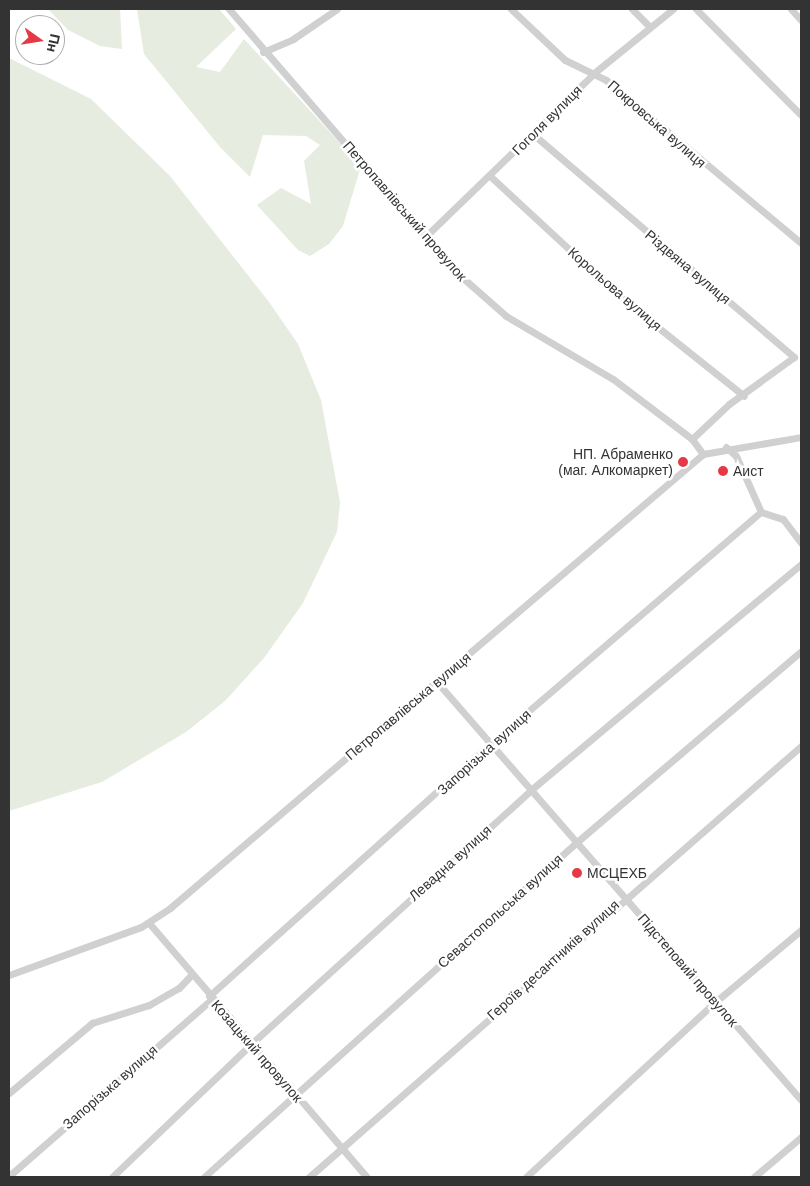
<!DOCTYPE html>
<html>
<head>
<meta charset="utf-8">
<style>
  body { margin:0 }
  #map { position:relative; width:810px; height:1186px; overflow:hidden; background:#fff; font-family:Helvetica,sans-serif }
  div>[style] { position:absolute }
  .green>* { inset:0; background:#e6ecdf }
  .minor>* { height:7px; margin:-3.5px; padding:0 3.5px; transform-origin:3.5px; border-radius:3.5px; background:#d0d0d0 }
  .dots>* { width:14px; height:14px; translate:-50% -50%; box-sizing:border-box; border:2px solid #fff; border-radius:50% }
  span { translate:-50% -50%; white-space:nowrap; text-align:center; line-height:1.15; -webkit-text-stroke:5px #fff; paint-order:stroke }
  .street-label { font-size:14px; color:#333 }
  .poi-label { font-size:14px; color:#333 }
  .right { translate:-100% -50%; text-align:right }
  .left { translate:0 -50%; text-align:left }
  .frame { position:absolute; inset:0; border:10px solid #333; pointer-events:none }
  .north { position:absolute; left:15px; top:15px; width:50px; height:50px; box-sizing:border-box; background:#fff; border:1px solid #adadad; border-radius:50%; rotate:103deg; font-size:14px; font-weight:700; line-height:20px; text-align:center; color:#333 }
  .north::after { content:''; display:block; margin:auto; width:18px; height:22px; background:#e63946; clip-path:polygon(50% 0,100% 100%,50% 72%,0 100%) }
</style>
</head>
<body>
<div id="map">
  <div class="green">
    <div style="clip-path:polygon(48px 9px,120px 9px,122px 49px,100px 46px,68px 30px)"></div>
    <div style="clip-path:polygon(137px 9px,219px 9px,236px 29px,196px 67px,220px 72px,244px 39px,361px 166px,343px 226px,329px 244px,310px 256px,298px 250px,257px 205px,281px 188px,311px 204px,304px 161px,320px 145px,306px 136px,263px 135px,250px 177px,220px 147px,144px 54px)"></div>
    <div style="clip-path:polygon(9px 58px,91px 99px,170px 176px,269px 302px,298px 344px,321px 400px,340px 502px,337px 532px,303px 603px,264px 658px,225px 701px,186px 732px,102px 782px,9px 811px)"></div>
  </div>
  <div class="minor">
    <div style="left:229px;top:9px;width:346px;rotate:49.2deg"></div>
    <div style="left:455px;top:271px;width:68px;rotate:41.4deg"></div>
    <div style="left:506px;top:316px;width:124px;rotate:30.5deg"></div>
    <div style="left:613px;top:379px;width:99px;rotate:37.2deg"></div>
    <div style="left:692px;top:439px;width:19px;rotate:54deg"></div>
    <div style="left:511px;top:9px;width:74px;rotate:43.4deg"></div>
    <div style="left:565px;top:60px;width:46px;rotate:26deg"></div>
    <div style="left:606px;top:80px;width:254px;rotate:39.9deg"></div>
    <div style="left:632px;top:9px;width:25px;rotate:45deg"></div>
    <div style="left:696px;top:9px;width:149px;rotate:45.3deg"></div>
    <div style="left:791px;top:9px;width:15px;rotate:48deg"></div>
    <div style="left:263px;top:52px;width:33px;rotate:-23deg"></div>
    <div style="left:293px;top:39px;width:53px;rotate:-34.3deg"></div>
    <div style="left:534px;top:135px;width:342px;rotate:40.5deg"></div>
    <div style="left:794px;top:357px;width:80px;rotate:144.1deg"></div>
    <div style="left:729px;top:404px;width:51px;rotate:136.6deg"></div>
    <div style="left:490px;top:176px;width:184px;rotate:42.8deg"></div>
    <div style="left:625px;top:301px;width:152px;rotate:38.6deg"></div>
    <div style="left:425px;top:237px;width:235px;rotate:-44.1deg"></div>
    <div style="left:594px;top:73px;width:102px;rotate:-39deg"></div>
    <div style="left:726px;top:447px;width:13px;rotate:42deg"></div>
    <div style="left:736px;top:456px;width:61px;rotate:65.9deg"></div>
    <div style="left:761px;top:512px;width:23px;rotate:18deg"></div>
    <div style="left:783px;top:519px;width:30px;rotate:53deg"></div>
    <div style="left:437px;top:682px;width:554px;rotate:48.95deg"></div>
    <div style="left:149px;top:923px;width:335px;rotate:49.4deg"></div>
    <div style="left:9px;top:975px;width:140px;rotate:-20deg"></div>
    <div style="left:141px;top:927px;width:35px;rotate:-33deg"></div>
    <div style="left:170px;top:908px;width:700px;rotate:-40.42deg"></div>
    <div style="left:703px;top:454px;width:99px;rotate:-9.8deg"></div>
    <div style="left:209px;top:996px;width:377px;rotate:-41.9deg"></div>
    <div style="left:490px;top:744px;width:357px;rotate:-40.6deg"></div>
    <div style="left:9px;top:1093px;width:109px;rotate:-40.1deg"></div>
    <div style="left:92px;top:1023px;width:60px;rotate:-17.5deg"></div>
    <div style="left:149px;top:1005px;width:34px;rotate:-30deg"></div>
    <div style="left:179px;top:988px;width:18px;rotate:-47deg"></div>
    <div style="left:9px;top:1176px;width:269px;rotate:-41.1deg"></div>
    <div style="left:112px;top:1177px;width:192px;rotate:-43.7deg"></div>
    <div style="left:251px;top:1044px;width:379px;rotate:-42.2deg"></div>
    <div style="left:532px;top:789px;width:351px;rotate:-39.9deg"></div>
    <div style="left:204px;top:1177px;width:503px;rotate:-41.94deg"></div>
    <div style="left:578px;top:841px;width:293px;rotate:-40.4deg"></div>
    <div style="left:309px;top:1177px;width:654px;rotate:-41.22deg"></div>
    <div style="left:526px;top:1177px;width:256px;rotate:-42.8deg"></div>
    <div style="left:714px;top:1003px;width:114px;rotate:-40deg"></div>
    <div style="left:754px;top:1177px;width:62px;rotate:-40.4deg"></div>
  </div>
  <div class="dots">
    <div style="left:683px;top:462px;background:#e63946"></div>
    <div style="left:723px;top:471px;background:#e63946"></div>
    <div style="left:577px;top:873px;background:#e63946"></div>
  </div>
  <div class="street-label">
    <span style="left:547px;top:120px;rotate:-45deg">Гоголя вулиця</span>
    <span style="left:657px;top:124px;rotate:41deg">Покровська вулиця</span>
    <span style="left:405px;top:211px;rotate:49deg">Петропавлівський провулок</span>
    <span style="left:688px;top:267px;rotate:40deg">Різдвяна вулиця</span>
    <span style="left:615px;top:289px;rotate:41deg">Корольова вулиця</span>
    <span style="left:408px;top:706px;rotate:-40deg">Петропавлівська вулиця</span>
    <span style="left:484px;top:752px;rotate:-42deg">Запорізька вулиця</span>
    <span style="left:450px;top:863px;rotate:-42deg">Левадна вулиця</span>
    <span style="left:500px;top:911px;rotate:-42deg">Севастопольська вулиця</span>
    <span style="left:553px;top:960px;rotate:-42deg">Героїв десантників вулиця</span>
    <span style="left:688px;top:970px;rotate:49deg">Підстеповий провулок</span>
    <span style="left:257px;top:1051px;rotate:49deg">Козацький провулок</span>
    <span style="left:110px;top:1087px;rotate:-41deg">Запорізька вулиця</span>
  </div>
  <div class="poi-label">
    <span class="right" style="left:673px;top:462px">НП. Абраменко<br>(маг. Алкомаркет)</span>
    <span class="left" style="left:733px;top:471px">Аист</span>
    <span class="left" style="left:587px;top:873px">МСЦЕХБ</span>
  </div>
  <div class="frame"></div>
  <div class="north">Пн</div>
</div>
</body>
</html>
